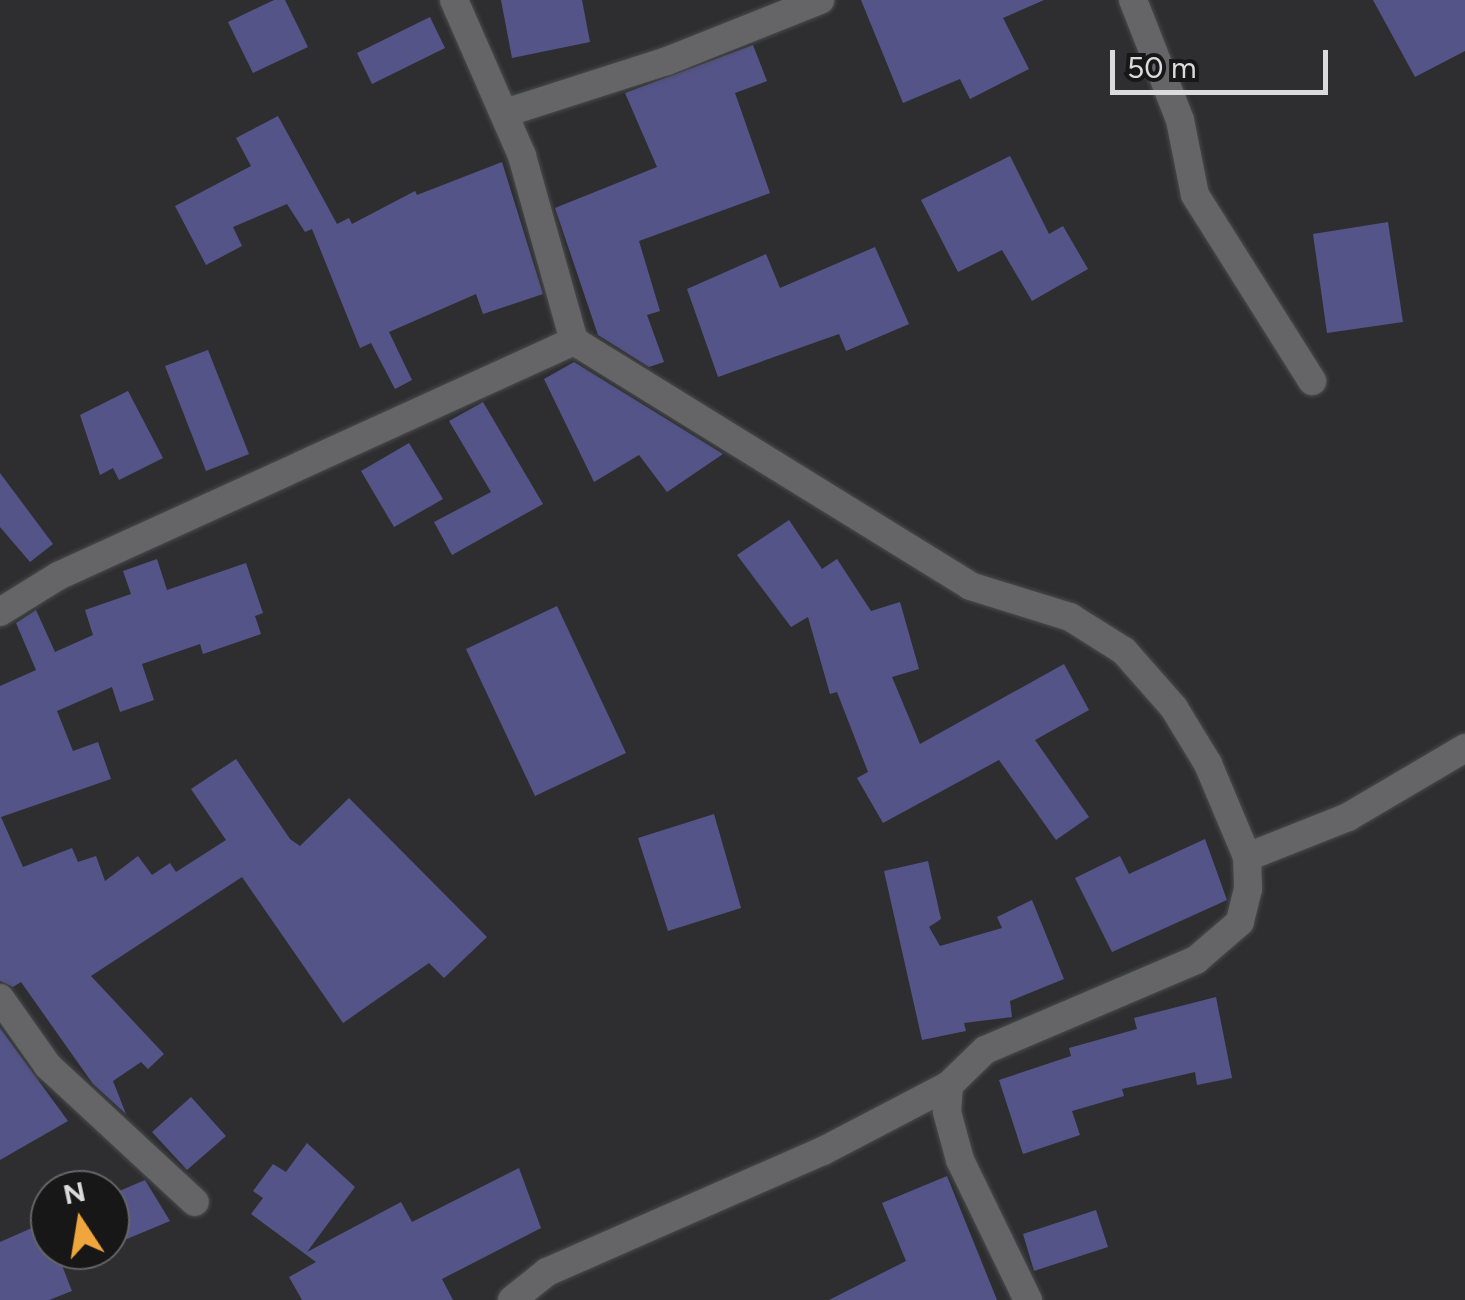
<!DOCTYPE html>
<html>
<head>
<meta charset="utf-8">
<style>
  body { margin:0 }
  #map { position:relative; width:1465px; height:1300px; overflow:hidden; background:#2e2e31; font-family:Figtree,sans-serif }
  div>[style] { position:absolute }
  .building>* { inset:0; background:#545489 }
  .roads { filter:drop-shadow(0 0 2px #494a4c) drop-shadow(0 0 2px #494a4c) }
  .street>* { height:28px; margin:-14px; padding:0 14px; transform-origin:14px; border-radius:14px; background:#656568 }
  span { translate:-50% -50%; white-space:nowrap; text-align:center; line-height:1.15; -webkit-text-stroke:8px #171718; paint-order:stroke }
  .north { position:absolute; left:30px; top:1170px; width:100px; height:100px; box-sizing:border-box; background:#171718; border:2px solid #656566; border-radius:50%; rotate:348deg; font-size:28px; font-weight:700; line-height:40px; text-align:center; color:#dbdbdc }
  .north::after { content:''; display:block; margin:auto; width:35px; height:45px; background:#efa73d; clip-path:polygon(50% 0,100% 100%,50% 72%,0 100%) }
  .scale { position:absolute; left:1110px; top:50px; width:218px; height:45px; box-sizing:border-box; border:5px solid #dbdbdc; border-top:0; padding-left:12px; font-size:30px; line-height:35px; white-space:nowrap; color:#dbdbdc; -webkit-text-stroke:8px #171718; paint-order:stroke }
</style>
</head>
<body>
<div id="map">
  <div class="building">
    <div style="clip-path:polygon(274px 0,285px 0,308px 47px,253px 73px,228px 22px)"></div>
    <div style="clip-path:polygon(501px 0,582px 0,590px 42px,512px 58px)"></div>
    <div style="clip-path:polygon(861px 0,1044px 0,1003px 18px,1029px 69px,970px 99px,960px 79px,903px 103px)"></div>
    <div style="clip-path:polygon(1373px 0,1465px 0,1465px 51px,1415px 77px)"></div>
    <div style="clip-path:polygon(430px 17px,445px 48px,372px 84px,357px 53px)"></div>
    <div style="clip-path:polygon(753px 45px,767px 81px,735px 93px,770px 193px,639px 241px,660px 311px,647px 315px,664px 362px,649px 367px,598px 335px,555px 208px,657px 167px,625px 93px)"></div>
    <div style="clip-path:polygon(278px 116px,337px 224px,349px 218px,352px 224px,415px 191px,417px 195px,502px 162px,543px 294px,483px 314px,476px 294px,389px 332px,412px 380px,395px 389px,371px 343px,360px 348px,312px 229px,305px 232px,287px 204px,233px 227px,242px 246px,206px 265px,175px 206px,251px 166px,236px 138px)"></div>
    <div style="clip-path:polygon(1010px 156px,1049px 234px,1063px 226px,1088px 269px,1032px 301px,1002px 250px,958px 272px,921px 200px)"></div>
    <div style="clip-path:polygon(1388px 222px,1403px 322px,1327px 333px,1313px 234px)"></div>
    <div style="clip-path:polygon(875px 247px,909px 324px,846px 351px,839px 334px,718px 377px,687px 289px,766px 254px,780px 288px)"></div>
    <div style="clip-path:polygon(208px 350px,249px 454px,206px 471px,165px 366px)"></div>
    <div style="clip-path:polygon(574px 362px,723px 454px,667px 492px,639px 455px,594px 482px,544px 379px)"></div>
    <div style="clip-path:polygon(128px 391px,163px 458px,119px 480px,113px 468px,100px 475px,80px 415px)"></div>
    <div style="clip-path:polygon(483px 402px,543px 504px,452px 555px,434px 522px,491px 492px,449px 421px)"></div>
    <div style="clip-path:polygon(409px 443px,443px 499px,394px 527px,361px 471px)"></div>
    <div style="clip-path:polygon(0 473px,53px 544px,30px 562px,0 527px)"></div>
    <div style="clip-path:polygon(789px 520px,822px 569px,837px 559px,871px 611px,900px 602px,919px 669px,892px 677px,920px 744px,1064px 664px,1089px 710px,1035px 740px,1089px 817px,1056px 840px,999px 760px,883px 823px,857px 778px,868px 772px,837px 692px,830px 694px,808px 617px,791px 627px,737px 555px)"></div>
    <div style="clip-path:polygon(157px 559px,167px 590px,246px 563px,263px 613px,255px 616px,261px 634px,203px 654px,200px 644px,142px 664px,154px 700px,120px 712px,112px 687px,57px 711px,73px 751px,98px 742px,111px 779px,1px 817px,23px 867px,72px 848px,78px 862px,96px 856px,105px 881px,138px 856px,152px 875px,170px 863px,176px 872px,226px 840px,191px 789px,236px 759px,290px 839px,300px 846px,349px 798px,487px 937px,444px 978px,429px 963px,343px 1023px,242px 877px,91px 976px,164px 1054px,148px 1069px,141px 1062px,113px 1081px,126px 1114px,93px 1084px,21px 982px,13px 987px,0 981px,0 686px,36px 670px,16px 623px,36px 610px,55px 652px,93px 635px,85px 610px,131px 594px,123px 571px)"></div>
    <div style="clip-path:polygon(557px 606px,626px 753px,535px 796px,466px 649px)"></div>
    <div style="clip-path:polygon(714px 814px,741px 908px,668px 931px,638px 838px)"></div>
    <div style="clip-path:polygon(1205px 839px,1227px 900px,1112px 952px,1075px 878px,1120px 856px,1129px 874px)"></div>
    <div style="clip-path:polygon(928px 861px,941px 919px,929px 927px,940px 946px,1002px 928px,997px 917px,1032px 900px,1064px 979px,1010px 1001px,1012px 1017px,964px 1023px,966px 1031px,922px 1040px,884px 871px)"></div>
    <div style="clip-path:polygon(1216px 997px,1232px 1078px,1197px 1085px,1195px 1072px,1122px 1089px,1124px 1096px,1072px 1111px,1080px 1135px,1023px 1154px,999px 1080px,1071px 1056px,1069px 1048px,1137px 1029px,1134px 1018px)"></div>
    <div style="clip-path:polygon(0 1028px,68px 1121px,0 1160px)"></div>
    <div style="clip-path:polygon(191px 1097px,226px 1136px,187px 1170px,152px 1132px)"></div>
    <div style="clip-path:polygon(307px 1143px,355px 1187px,307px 1252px,401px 1202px,412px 1222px,519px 1168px,541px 1228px,442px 1279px,453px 1300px,302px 1300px,289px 1277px,316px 1262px,251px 1214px,263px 1198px,253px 1191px,273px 1164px,286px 1172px)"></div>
    <div style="clip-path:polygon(947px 1176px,997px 1300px,829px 1300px,906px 1261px,882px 1203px)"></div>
    <div style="clip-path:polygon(145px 1180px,170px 1221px,110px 1246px,110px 1195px)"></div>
    <div style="clip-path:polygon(1096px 1210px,1108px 1247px,1034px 1271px,1023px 1234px)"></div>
    <div style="clip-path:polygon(50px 1220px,50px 1250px,56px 1250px,72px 1291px,49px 1300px,0 1300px,0 1242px)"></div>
  </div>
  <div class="roads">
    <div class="street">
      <div style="left:454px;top:0;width:170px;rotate:66.4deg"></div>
      <div style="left:522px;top:156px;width:192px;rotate:74.3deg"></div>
      <div style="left:1133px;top:0;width:129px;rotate:68.6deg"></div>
      <div style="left:1180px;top:120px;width:76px;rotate:78.7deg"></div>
      <div style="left:1195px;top:195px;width:220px;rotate:57.8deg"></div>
      <div style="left:505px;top:113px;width:170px;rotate:-17.8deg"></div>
      <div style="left:667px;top:61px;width:165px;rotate:-21.7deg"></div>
      <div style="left:0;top:612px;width:68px;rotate:-31.8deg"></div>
      <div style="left:58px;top:576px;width:567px;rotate:-24.49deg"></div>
      <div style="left:574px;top:341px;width:466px;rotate:31.7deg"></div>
      <div style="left:970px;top:586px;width:105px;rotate:17.2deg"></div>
      <div style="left:1070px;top:617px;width:64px;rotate:32.2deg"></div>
      <div style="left:1124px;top:651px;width:76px;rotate:48.7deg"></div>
      <div style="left:1174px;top:708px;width:66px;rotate:58.7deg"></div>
      <div style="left:1208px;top:764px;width:101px;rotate:67.2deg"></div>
      <div style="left:1247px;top:857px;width:32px;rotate:88deg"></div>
      <div style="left:1248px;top:889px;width:34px;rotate:104deg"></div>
      <div style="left:1240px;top:922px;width:58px;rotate:139.2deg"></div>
      <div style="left:1196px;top:960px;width:229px;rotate:156.9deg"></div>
      <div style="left:985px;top:1050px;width:50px;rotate:135.8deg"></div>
      <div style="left:949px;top:1085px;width:27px;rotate:94deg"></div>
      <div style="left:947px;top:1112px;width:50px;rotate:74.8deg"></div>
      <div style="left:960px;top:1160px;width:156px;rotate:64.1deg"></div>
      <div style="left:1247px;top:857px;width:109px;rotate:-21.6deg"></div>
      <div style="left:1348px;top:817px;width:136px;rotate:-30.5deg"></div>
      <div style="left:0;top:998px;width:83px;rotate:54.8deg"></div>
      <div style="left:48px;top:1066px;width:200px;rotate:42.8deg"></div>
      <div style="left:512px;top:1300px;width:45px;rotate:-38.7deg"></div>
      <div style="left:547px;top:1272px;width:301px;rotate:-23.7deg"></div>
      <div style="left:823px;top:1151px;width:142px;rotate:-27.6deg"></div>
    </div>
  </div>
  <div class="north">N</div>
  <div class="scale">50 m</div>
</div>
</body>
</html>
